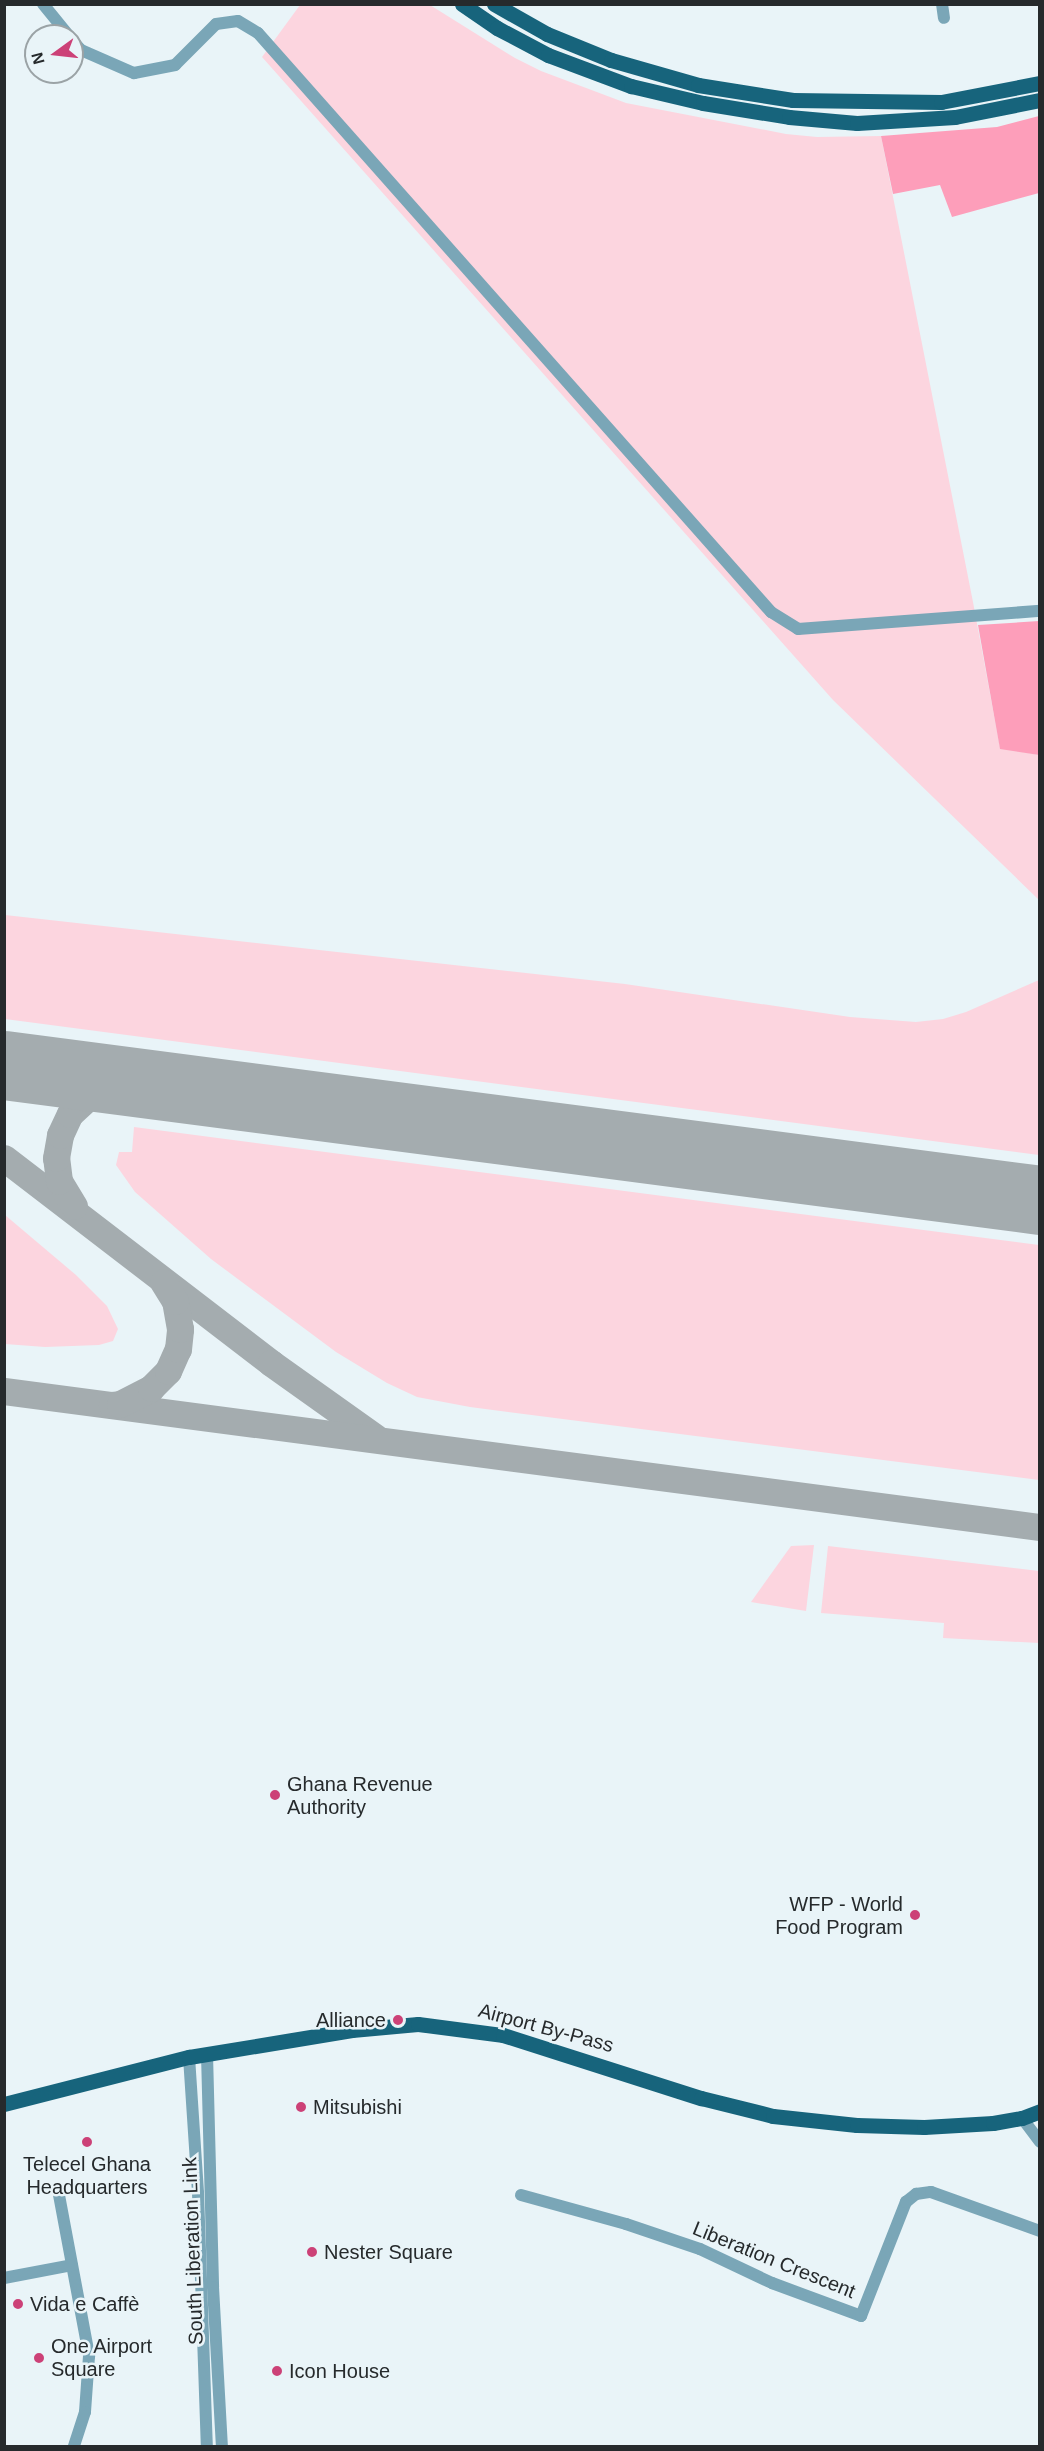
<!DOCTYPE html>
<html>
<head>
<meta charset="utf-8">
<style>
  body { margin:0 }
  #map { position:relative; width:1044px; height:2451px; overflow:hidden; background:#e9f4f8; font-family:Arial,sans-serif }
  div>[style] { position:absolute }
  .green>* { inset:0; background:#fcd5df }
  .forest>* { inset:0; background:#fd9eba }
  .taxiway>* { height:27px; margin:-13.5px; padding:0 13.5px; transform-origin:13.5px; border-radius:13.5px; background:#a4acaf }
  .runway>* { height:69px; margin:-34.5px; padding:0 34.5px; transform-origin:34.5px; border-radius:34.5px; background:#a4acaf }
  .minor>* { height:12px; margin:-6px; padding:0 6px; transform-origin:6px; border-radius:6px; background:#7aa6b7 }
  .major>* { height:15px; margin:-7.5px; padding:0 7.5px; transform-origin:7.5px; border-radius:7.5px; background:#17647c }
  .dots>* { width:16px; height:16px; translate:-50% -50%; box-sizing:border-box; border:3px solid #e9f4f8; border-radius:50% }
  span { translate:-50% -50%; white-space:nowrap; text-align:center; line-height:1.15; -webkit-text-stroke:5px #e9f4f8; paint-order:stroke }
  .poi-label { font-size:20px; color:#262a2c }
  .left { translate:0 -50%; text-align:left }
  .right { translate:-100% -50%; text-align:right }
  .street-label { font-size:20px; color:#262a2c }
  .frame { position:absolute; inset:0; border:6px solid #262a2c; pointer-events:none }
  .north { position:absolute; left:24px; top:24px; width:60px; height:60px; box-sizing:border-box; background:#e9f4f8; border:2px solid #9ba3a6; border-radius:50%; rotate:255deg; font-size:16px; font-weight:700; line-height:24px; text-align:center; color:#262a2c }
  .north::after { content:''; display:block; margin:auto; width:21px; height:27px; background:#cc4177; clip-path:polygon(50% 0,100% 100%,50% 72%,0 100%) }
</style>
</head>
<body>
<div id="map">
  <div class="green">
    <div style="clip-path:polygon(300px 5px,430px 5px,515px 58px,541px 71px,626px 103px,786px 134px,817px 137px,881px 136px,973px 602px,1000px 748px,1039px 755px,1039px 900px,833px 700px,262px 57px)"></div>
    <div style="clip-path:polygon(5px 915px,625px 984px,850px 1017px,916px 1022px,943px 1019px,966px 1012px,1039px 980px,1039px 1155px,5px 1019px)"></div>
    <div style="clip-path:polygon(134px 1127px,1039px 1245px,1039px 1480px,470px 1407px,417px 1397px,387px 1383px,336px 1352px,211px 1259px,135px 1192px,116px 1165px,119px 1152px,132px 1152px)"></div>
    <div style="clip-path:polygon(5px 1215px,76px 1275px,107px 1306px,118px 1329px,113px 1341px,99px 1345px,45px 1347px,5px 1344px)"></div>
    <div style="clip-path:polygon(814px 1545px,806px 1611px,751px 1602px,791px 1546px)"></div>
    <div style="clip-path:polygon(828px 1546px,1039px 1571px,1039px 1643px,943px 1638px,944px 1623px,821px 1613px)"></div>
  </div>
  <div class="forest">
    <div style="clip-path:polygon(1039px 116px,1039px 193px,952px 217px,940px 185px,893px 194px,881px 136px,997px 127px)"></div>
    <div style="clip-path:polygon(1039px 621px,1039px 755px,1000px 749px,978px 625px)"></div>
  </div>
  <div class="taxiway">
    <div style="left:4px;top:1158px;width:337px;rotate:37.5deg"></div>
    <div style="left:271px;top:1363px;width:128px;rotate:35.4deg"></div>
    <div style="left:74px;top:1206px;width:29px;rotate:-121deg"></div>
    <div style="left:59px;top:1181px;width:23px;rotate:-97deg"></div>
    <div style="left:56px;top:1158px;width:23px;rotate:-80deg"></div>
    <div style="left:60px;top:1135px;width:23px;rotate:-65deg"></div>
    <div style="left:70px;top:1114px;width:23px;rotate:-43deg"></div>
    <div style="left:87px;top:1098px;width:22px;rotate:-27deg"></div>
    <div style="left:107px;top:1088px;width:22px;rotate:-8deg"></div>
    <div style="left:129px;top:1085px;width:48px;rotate:2.4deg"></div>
    <div style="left:4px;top:1391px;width:1045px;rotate:7.48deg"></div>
    <div style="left:112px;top:1405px;width:8px;rotate:-7deg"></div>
    <div style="left:120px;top:1404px;width:35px;rotate:-27deg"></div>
    <div style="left:151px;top:1388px;width:24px;rotate:-45deg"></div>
    <div style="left:168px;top:1371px;width:24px;rotate:-66deg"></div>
    <div style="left:178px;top:1349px;width:20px;rotate:-84deg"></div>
    <div style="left:180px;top:1329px;width:28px;rotate:-100deg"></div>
    <div style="left:175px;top:1301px;width:22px;rotate:-122deg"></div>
  </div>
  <div class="runway">
    <div style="left:4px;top:1065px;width:1045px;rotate:7.42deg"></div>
  </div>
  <div class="minor">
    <div style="left:43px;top:4px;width:41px;rotate:50.9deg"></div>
    <div style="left:942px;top:4px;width:14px;rotate:82deg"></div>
    <div style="left:72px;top:40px;width:13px;rotate:48deg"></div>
    <div style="left:81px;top:50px;width:58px;rotate:23.5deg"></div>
    <div style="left:134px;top:73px;width:42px;rotate:-11deg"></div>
    <div style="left:175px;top:65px;width:58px;rotate:-45deg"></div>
    <div style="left:216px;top:24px;width:22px;rotate:-8deg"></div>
    <div style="left:238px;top:21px;width:23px;rotate:31deg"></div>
    <div style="left:258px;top:33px;width:774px;rotate:48.46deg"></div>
    <div style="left:771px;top:612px;width:32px;rotate:32deg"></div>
    <div style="left:798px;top:629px;width:243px;rotate:-4.3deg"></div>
    <div style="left:207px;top:2054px;width:233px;rotate:88.5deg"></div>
    <div style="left:213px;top:2287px;width:159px;rotate:86.8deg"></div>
    <div style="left:189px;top:2057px;width:136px;rotate:86.2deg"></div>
    <div style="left:198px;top:2193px;width:253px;rotate:88deg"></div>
    <div style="left:1022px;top:2118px;width:30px;rotate:53deg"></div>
    <div style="left:59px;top:2195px;width:164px;rotate:79.4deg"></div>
    <div style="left:89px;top:2356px;width:56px;rotate:94.1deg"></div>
    <div style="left:85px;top:2412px;width:36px;rotate:108deg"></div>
    <div style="left:521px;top:2195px;width:109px;rotate:15.4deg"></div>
    <div style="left:626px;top:2224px;width:78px;rotate:18.7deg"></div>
    <div style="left:700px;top:2249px;width:80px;rotate:25.3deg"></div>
    <div style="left:772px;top:2283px;width:95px;rotate:20.3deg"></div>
    <div style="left:861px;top:2316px;width:123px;rotate:-68.5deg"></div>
    <div style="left:906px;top:2202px;width:13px;rotate:-39deg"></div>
    <div style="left:916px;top:2194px;width:15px;rotate:-8deg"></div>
    <div style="left:931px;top:2192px;width:116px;rotate:19.7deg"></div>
    <div style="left:4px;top:2278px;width:69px;rotate:-10.8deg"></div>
  </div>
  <div class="major">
    <div style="left:462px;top:4px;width:42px;rotate:34.4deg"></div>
    <div style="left:497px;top:28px;width:58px;rotate:27.9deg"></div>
    <div style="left:548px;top:55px;width:89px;rotate:20.5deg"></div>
    <div style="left:631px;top:86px;width:74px;rotate:13.3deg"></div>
    <div style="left:703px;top:103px;width:87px;rotate:9.2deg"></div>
    <div style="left:789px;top:117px;width:68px;rotate:5deg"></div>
    <div style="left:857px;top:123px;width:98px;rotate:-3.5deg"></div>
    <div style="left:955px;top:117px;width:87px;rotate:-11.3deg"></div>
    <div style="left:494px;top:4px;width:61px;rotate:29.5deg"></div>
    <div style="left:547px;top:34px;width:69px;rotate:22.1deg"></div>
    <div style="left:611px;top:60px;width:91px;rotate:16deg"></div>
    <div style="left:698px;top:85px;width:96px;rotate:9deg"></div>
    <div style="left:793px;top:100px;width:148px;rotate:0.8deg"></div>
    <div style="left:941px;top:102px;width:101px;rotate:-10.9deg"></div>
    <div style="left:4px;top:2104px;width:191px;rotate:-14.3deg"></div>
    <div style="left:189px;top:2057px;width:165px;rotate:-9.4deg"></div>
    <div style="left:352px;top:2030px;width:66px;rotate:-5.2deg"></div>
    <div style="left:418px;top:2024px;width:86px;rotate:7.4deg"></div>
    <div style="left:503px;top:2035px;width:208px;rotate:17.7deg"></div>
    <div style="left:701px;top:2098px;width:74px;rotate:14deg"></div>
    <div style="left:773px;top:2116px;width:84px;rotate:6.1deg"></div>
    <div style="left:857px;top:2125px;width:67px;rotate:1.7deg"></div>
    <div style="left:924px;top:2127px;width:69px;rotate:-3.3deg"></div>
    <div style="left:993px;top:2123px;width:29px;rotate:-10deg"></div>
    <div style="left:1022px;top:2118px;width:19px;rotate:-21deg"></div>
  </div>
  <div class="dots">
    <div style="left:275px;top:1795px;background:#cc4177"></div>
    <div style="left:915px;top:1915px;background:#cc4177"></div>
    <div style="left:398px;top:2020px;background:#cc4177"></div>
    <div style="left:301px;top:2107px;background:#cc4177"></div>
    <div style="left:87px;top:2142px;background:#cc4177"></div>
    <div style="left:312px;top:2252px;background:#cc4177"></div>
    <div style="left:18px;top:2304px;background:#cc4177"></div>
    <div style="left:39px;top:2358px;background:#cc4177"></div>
    <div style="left:277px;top:2371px;background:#cc4177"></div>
  </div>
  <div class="poi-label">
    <span class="left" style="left:287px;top:1796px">Ghana Revenue<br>Authority</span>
    <span class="right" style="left:903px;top:1916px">WFP - World<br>Food Program</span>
    <span class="right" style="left:386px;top:2020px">Alliance</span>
    <span class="left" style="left:313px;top:2107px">Mitsubishi</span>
    <span style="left:87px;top:2176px">Telecel Ghana<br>Headquarters</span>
    <span class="left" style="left:324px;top:2252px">Nester Square</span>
    <span class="left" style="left:30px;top:2304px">Vida e Caffè</span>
    <span class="left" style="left:51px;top:2358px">One Airport<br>Square</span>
    <span class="left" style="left:289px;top:2371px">Icon House</span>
  </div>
  <div class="street-label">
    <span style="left:546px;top:2028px;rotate:15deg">Airport By-Pass</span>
    <span style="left:193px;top:2251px;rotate:-92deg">South Liberation Link</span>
    <span style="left:774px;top:2260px;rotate:22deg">Liberation Crescent</span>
  </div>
  <div class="frame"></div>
  <div class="north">N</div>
</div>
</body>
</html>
